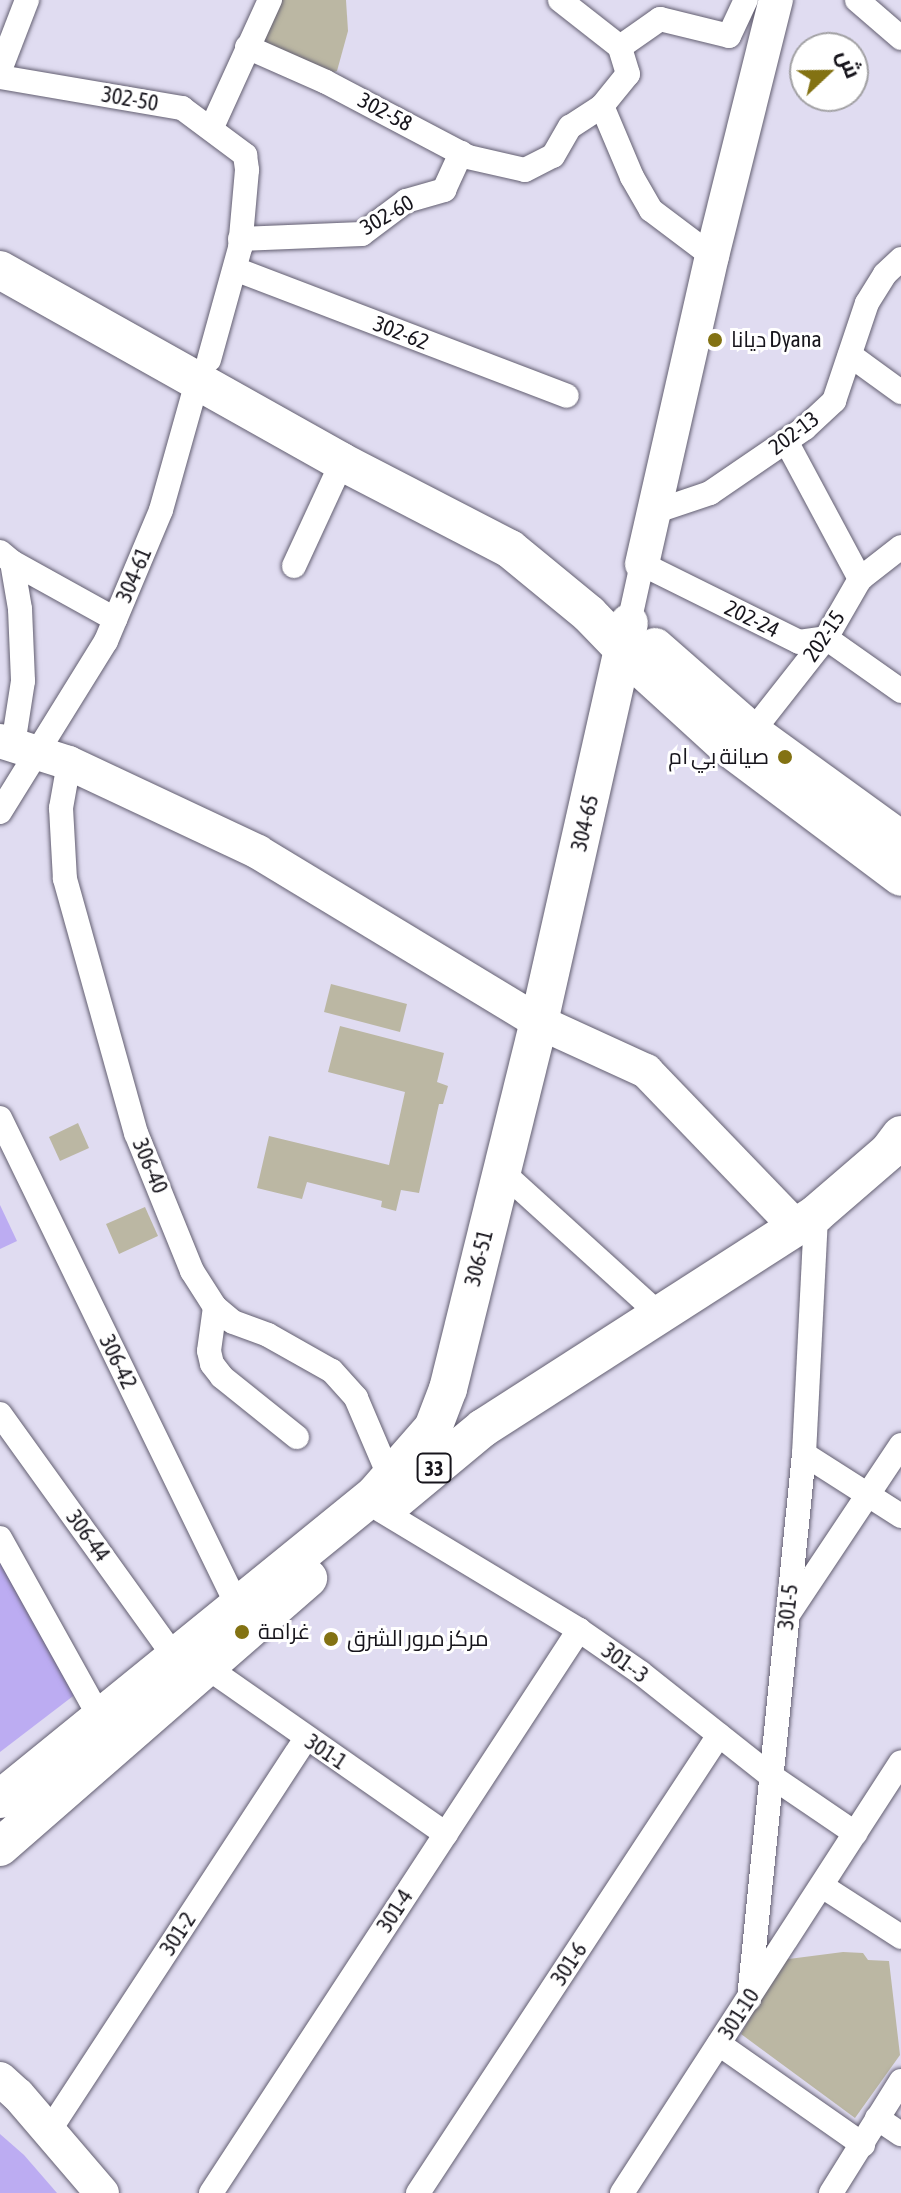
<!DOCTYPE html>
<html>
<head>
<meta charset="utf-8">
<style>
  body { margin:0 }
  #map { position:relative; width:901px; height:2193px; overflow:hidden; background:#e0dcf1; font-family:"Asap Condensed",Cairo,sans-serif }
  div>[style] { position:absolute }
  .green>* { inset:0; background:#bcacf2 }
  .building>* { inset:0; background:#bbb7a3 }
  .roads { filter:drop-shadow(0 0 2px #635f71) drop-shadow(0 0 2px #635f71) }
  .street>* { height:24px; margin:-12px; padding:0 12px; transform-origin:12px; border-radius:12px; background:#fff }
  .secondary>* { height:34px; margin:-17px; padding:0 17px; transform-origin:17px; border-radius:17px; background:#fff }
  .primary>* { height:38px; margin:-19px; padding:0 19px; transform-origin:19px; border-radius:19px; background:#fff }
  .dots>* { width:22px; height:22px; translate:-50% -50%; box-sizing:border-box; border:4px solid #fff; border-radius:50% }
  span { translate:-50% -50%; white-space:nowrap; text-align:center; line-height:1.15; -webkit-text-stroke:6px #fff; paint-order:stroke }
  .shield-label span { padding:2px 6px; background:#fff; border:2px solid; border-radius:6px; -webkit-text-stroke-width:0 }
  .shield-label { font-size:20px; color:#17151c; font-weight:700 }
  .street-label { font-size:22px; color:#17151c }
  .poi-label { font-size:22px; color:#17151c }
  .left { translate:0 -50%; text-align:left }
  .right { translate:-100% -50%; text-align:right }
  .north { position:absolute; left:789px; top:32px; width:80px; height:80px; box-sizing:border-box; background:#fff; border:2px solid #a2a1a4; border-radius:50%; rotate:68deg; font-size:22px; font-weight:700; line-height:32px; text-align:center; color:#17151c }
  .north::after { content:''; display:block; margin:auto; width:28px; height:36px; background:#837213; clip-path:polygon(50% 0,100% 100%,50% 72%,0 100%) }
</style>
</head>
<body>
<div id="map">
  <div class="green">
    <div style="clip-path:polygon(0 1205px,17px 1241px,0 1249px)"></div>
    <div style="clip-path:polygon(0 1552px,81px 1690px,0 1752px)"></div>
    <div style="clip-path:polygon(0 2134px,24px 2155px,57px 2193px,0 2193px)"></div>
  </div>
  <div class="building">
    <div style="clip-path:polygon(274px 0,346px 0,348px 31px,337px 71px,324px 75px,253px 43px)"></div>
    <div style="clip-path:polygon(331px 984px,407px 1004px,400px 1032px,324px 1012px)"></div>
    <div style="clip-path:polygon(340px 1026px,444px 1053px,437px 1082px,448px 1086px,443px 1104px,439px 1104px,419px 1193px,401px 1190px,396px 1211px,381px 1207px,382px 1201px,307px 1182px,302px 1199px,257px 1188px,269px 1136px,389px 1165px,405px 1092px,328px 1072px)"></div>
    <div style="clip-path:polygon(78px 1123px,89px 1148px,60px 1161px,49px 1137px)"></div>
    <div style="clip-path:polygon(145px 1207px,158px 1236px,119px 1254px,106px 1224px)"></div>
    <div style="clip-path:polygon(843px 1952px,863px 1953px,868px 1960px,889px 1961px,900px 2055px,855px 2118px,741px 2034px,781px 1960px)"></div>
  </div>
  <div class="roads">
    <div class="street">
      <div style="left:560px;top:0;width:76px;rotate:38.1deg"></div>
      <div style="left:857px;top:0;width:58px;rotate:40.8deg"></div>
      <div style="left:247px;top:47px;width:86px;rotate:23.9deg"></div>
      <div style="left:326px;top:82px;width:161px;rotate:27.8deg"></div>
      <div style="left:468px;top:157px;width:58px;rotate:12.8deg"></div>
      <div style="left:525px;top:170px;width:31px;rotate:-27deg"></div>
      <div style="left:553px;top:156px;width:34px;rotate:-60deg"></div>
      <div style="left:570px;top:127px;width:38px;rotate:-33deg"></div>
      <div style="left:602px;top:106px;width:41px;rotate:-50.9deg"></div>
      <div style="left:628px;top:74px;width:28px;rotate:-107deg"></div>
      <div style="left:620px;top:47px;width:49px;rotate:-35deg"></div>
      <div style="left:660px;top:19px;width:71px;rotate:13.8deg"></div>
      <div style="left:729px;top:36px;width:40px;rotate:-65deg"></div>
      <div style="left:0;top:70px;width:75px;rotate:-68.9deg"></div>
      <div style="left:0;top:77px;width:185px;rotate:9.7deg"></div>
      <div style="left:182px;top:108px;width:79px;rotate:36.7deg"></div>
      <div style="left:245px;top:155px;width:15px;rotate:82deg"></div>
      <div style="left:247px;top:170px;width:78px;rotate:95.1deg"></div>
      <div style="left:240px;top:248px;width:116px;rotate:105.5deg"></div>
      <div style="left:602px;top:106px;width:77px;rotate:67.1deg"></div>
      <div style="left:632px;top:177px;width:38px;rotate:60deg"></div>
      <div style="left:651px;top:210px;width:76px;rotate:37deg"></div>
      <div style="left:212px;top:127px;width:140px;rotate:-65.5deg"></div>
      <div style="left:240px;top:239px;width:122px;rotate:-2.3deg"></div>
      <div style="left:362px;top:234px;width:55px;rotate:-36.9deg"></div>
      <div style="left:406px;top:201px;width:40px;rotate:-16deg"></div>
      <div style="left:444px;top:190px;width:41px;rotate:-65.3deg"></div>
      <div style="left:235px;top:269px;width:355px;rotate:20.9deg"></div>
      <div style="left:850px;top:355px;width:63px;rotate:36deg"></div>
      <div style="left:786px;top:441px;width:157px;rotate:61.8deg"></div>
      <div style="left:654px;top:512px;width:59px;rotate:-18.7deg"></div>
      <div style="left:710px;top:493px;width:115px;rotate:-34.4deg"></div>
      <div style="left:805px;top:428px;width:40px;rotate:-43deg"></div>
      <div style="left:834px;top:401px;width:103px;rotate:-71.4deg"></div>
      <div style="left:867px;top:303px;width:34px;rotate:-58deg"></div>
      <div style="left:885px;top:274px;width:22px;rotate:-43deg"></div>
      <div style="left:0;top:552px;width:16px;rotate:40deg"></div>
      <div style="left:12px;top:562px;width:48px;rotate:80.3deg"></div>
      <div style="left:20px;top:609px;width:72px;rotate:87.6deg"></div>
      <div style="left:23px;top:681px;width:65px;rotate:98.9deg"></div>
      <div style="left:12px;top:562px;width:118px;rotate:29deg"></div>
      <div style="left:294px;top:566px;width:115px;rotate:-65.2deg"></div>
      <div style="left:629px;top:623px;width:60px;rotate:-77.6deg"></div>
      <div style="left:642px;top:564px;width:175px;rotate:26.4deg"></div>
      <div style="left:799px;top:642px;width:27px;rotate:-8deg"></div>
      <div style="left:826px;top:638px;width:92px;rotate:35.2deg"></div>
      <div style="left:752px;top:732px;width:120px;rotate:-51.8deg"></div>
      <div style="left:826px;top:638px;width:68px;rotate:-60deg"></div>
      <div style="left:860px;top:579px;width:52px;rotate:-38deg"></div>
      <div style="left:69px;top:763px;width:46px;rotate:100.1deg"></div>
      <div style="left:61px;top:808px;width:71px;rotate:86.8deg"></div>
      <div style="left:65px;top:879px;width:264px;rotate:74.4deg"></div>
      <div style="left:136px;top:1133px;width:149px;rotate:67.9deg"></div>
      <div style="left:192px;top:1271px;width:43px;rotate:57.4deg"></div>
      <div style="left:215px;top:1307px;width:23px;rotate:40deg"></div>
      <div style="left:233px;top:1322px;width:37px;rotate:20deg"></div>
      <div style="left:268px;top:1335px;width:73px;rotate:29.4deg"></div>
      <div style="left:332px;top:1371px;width:36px;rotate:48deg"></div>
      <div style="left:356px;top:1398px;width:89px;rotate:66.9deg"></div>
      <div style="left:0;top:812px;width:201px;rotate:-58.2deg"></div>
      <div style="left:106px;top:641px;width:142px;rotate:-67.2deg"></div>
      <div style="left:161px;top:510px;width:133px;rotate:-74.3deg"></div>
      <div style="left:0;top:1118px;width:542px;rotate:64.05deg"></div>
      <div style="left:500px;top:1170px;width:215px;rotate:42.2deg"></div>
      <div style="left:215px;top:1307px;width:44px;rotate:97.8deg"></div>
      <div style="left:209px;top:1351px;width:13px;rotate:77deg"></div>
      <div style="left:212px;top:1364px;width:16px;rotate:52deg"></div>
      <div style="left:222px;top:1377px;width:96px;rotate:38.7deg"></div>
      <div style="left:0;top:1414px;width:302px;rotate:54.3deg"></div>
      <div style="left:804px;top:1454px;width:115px;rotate:32.6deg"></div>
      <div style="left:382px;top:1511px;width:230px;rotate:31.1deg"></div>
      <div style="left:579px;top:1630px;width:75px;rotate:34.7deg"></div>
      <div style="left:641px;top:1673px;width:166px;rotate:38.4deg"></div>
      <div style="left:771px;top:1776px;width:102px;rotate:34.2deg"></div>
      <div style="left:0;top:1538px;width:206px;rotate:60.9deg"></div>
      <div style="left:789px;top:1613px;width:202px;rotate:-56.3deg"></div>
      <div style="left:208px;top:1668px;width:290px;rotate:34.9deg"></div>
      <div style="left:822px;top:1886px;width:94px;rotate:32.8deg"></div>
      <div style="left:749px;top:1999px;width:548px;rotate:-84.24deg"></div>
      <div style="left:804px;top:1454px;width:240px;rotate:-87.1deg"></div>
      <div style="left:719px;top:2044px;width:176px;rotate:35deg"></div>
      <div style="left:877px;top:2118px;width:29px;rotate:34deg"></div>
      <div style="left:49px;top:2131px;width:470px;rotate:-56.8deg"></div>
      <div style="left:211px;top:2193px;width:673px;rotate:-56.83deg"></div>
      <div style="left:418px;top:2193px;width:548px;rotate:-56.69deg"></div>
      <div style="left:622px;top:2193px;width:513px;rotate:-57.08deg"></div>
      <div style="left:831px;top:2193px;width:132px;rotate:-58deg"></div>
    </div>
    <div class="secondary">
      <div style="left:642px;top:564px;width:316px;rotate:-77.2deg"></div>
      <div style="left:712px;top:256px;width:264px;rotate:-76deg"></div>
      <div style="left:0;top:741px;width:72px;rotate:17.7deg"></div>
      <div style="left:69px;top:763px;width:209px;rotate:25.2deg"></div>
      <div style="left:258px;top:852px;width:328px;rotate:31.2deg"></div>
      <div style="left:539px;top:1022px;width:118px;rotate:24.6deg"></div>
      <div style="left:646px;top:1071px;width:216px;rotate:46.1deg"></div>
      <div style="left:0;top:2079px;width:24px;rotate:42deg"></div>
      <div style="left:18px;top:2095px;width:129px;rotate:49.4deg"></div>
    </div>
    <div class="primary">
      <div style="left:0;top:270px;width:392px;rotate:29.3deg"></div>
      <div style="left:342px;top:462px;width:189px;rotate:27.4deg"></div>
      <div style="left:510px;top:549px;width:102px;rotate:39.4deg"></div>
      <div style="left:589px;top:614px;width:78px;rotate:46deg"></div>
      <div style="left:643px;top:670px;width:110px;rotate:42.4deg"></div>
      <div style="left:724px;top:744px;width:221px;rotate:36.9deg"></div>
      <div style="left:655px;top:647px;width:129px;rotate:41.2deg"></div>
      <div style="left:752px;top:732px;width:184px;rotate:35.9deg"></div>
      <div style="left:396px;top:1500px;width:113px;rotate:-39.6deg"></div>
      <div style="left:483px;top:1428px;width:396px;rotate:-32.7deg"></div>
      <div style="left:816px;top:1214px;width:96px;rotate:-40.8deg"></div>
      <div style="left:889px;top:1151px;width:20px;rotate:-53deg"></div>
      <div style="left:0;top:1799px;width:485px;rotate:-39.1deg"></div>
      <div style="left:376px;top:1493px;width:86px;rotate:-48.8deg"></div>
      <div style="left:433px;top:1428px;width:42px;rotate:-69deg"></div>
      <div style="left:448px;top:1389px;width:378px;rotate:-76.1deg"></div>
      <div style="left:539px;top:1022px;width:409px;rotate:-77.3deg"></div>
      <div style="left:0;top:1847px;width:409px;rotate:-41.1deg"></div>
    </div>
  </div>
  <div class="dots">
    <div style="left:715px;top:340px;background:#837213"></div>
    <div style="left:785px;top:757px;background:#837213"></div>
    <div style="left:242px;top:1632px;background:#837213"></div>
    <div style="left:331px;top:1639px;background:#837213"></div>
  </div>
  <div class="shield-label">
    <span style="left:434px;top:1468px">33</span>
  </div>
  <div class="street-label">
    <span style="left:130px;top:99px;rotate:10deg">302-50</span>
    <span style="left:385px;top:112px;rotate:28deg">302-58</span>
    <span style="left:387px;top:215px;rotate:-30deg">302-60</span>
    <span style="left:401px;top:333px;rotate:21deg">302-62</span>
    <span style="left:794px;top:433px;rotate:-37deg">202-13</span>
    <span style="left:134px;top:575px;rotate:-67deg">304-61</span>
    <span style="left:752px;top:619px;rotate:26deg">202-24</span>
    <span style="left:824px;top:636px;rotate:-56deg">202-15</span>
    <span style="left:585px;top:823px;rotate:-77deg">304-65</span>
    <span style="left:150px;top:1166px;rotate:67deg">306-40</span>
    <span style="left:479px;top:1258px;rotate:-76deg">306-51</span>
    <span style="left:118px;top:1362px;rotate:64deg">306-42</span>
    <span style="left:88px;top:1536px;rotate:54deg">306-44</span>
    <span style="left:788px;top:1607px;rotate:-84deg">301-5</span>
    <span style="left:625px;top:1663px;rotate:36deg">301--3</span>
    <span style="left:326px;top:1752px;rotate:34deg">301-1</span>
    <span style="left:395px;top:1911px;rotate:-57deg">301-4</span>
    <span style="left:178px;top:1934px;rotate:-57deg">301-2</span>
    <span style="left:569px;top:1964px;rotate:-57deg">301-6</span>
    <span style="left:739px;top:2014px;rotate:-57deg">301-10</span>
  </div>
  <div class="poi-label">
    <span class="left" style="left:731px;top:340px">دیانا Dyana</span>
    <span class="right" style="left:769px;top:757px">صيانة بي ام</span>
    <span class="left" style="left:258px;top:1632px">غرامة</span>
    <span class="left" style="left:347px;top:1639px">مرکز مرور الشرق</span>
  </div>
  <div class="north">ش</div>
</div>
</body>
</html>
